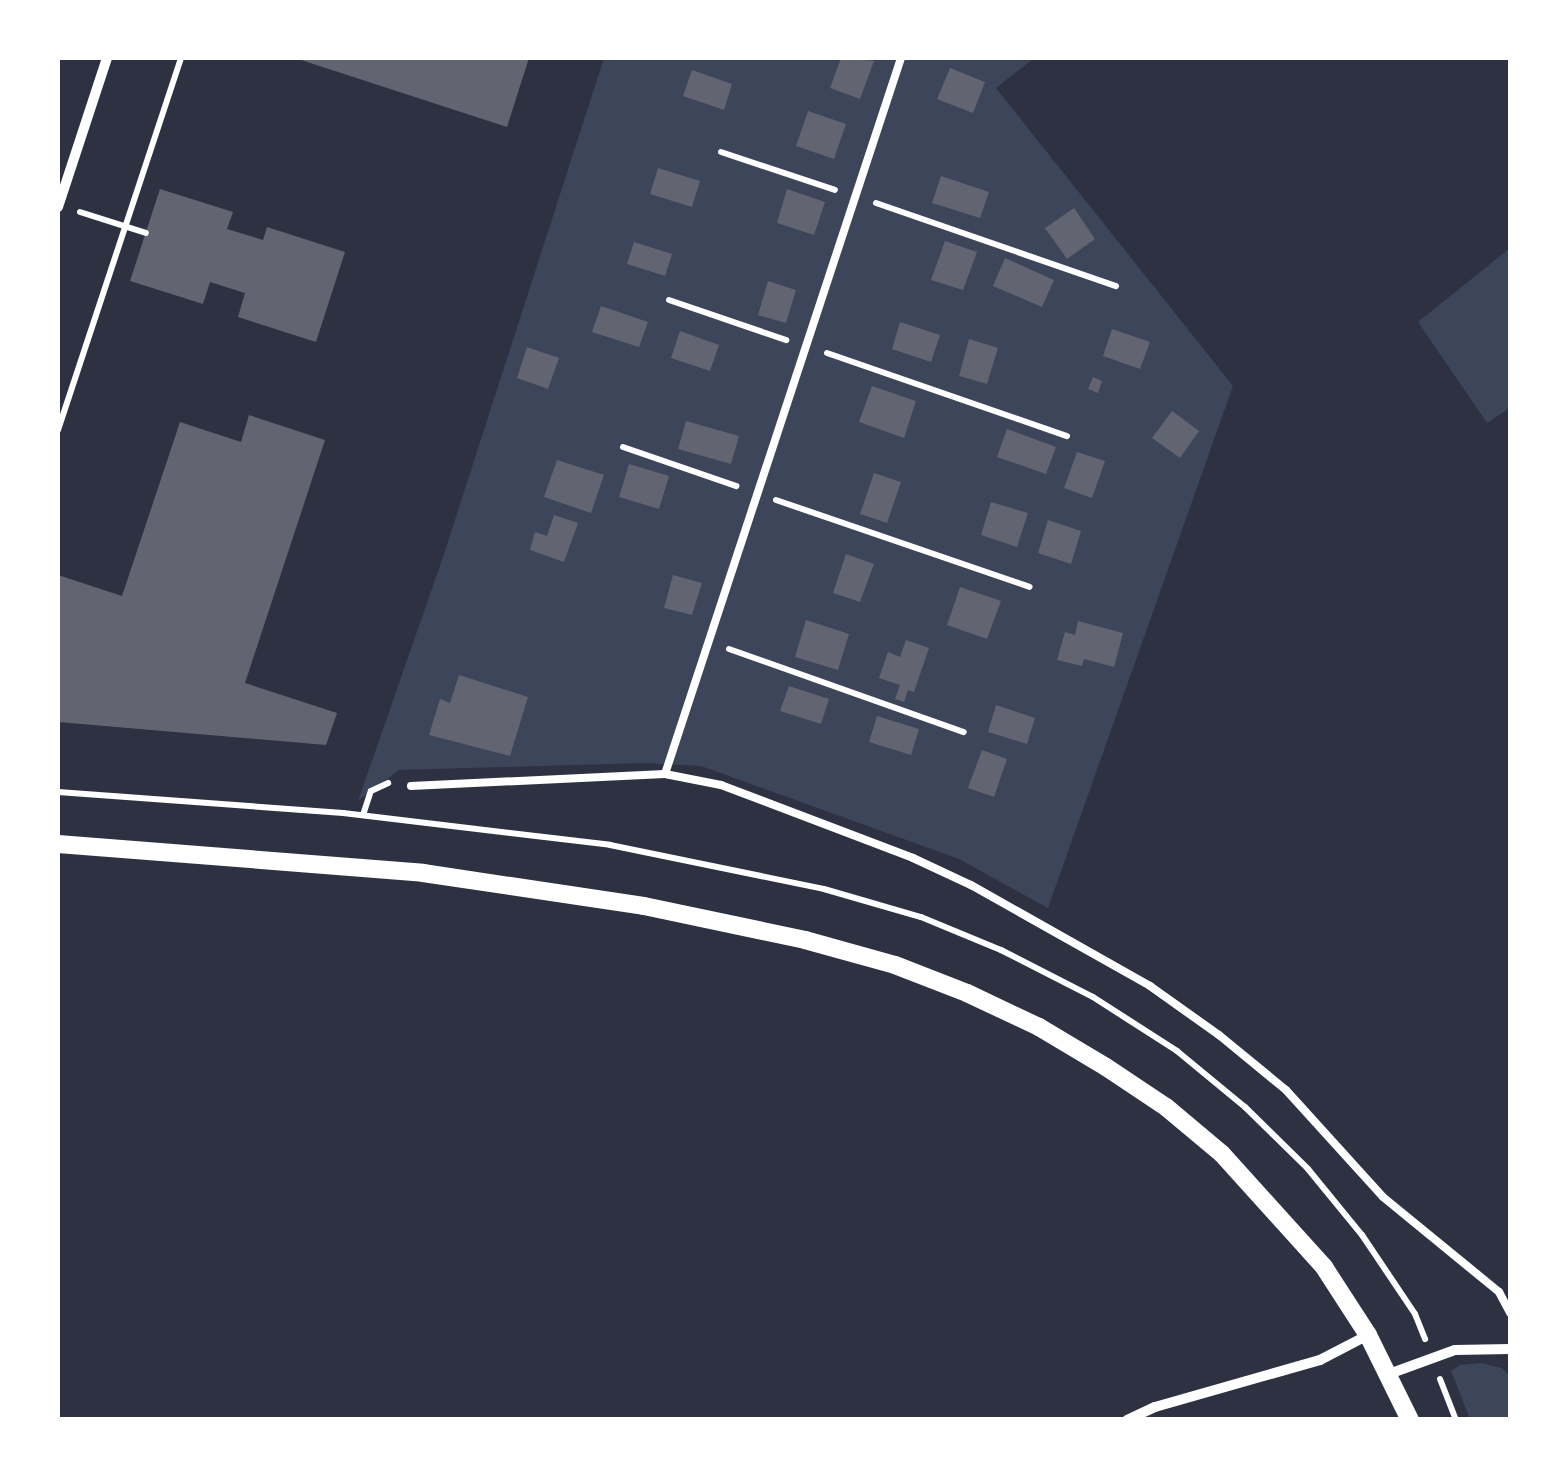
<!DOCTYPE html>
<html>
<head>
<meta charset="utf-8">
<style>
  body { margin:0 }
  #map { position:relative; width:1568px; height:1477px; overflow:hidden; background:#2d3142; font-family:Lato,sans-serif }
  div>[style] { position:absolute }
  .green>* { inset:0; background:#3c4559 }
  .building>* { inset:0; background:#626471 }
  .path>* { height:6px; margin:-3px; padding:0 3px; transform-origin:3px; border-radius:3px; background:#fff }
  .service>* { height:8px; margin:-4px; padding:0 4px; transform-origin:4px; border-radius:4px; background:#fff }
  .minor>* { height:10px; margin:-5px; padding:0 5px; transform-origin:5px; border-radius:5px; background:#fff }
  .tertiary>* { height:18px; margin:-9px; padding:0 9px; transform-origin:9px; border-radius:9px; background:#fff }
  span { translate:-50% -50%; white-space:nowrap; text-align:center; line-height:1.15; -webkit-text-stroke:10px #fff; paint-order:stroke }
  .frame { position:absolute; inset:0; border:60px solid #fff; pointer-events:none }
</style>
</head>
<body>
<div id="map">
  <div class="green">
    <div style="clip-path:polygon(604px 58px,1034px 58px,996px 88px,1233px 386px,1048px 908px,959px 859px,701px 766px,644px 763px,399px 770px,358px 801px,443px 557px)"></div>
    <div style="clip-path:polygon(1510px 248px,1510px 408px,1487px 423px,1418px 322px)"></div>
    <div style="clip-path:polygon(1481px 1363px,1502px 1368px,1510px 1376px,1510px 1419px,1470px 1419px,1451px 1371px,1460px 1365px)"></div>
  </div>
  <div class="building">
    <div style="clip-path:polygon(295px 58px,529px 58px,507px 127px)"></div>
    <div style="clip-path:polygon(841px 58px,874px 61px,860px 99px,830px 88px)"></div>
    <div style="clip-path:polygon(950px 68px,985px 82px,973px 113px,937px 99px)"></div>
    <div style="clip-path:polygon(692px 70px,732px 84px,724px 110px,683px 96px)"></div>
    <div style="clip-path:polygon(808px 111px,846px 124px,834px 159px,796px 146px)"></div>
    <div style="clip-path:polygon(658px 168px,700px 181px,692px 207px,650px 194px)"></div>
    <div style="clip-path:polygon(941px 176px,989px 192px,980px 218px,932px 203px)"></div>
    <div style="clip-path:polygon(160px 189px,233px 212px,227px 229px,263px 240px,267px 227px,345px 252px,316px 342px,238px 317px,245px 293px,210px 282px,203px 304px,130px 281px)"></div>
    <div style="clip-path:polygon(787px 189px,825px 202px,814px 235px,777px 223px)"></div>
    <div style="clip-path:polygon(1074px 208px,1095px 239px,1067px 259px,1045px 228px)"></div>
    <div style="clip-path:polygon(945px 241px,977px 252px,963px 290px,931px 280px)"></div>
    <div style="clip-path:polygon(634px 242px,672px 254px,665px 276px,627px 264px)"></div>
    <div style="clip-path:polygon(1005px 258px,1054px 280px,1042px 307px,993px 286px)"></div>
    <div style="clip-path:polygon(768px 281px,796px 290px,786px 323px,758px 315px)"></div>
    <div style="clip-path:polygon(601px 306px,648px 322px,639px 347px,592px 332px)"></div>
    <div style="clip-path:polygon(900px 322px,940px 335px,931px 362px,892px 349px)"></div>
    <div style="clip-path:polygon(1112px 329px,1150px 342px,1140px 369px,1103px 356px)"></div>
    <div style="clip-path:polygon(680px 331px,719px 345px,710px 371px,671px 358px)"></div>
    <div style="clip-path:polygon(969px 339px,998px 348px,987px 384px,959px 376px)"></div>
    <div style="clip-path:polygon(527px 347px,559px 358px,548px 389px,517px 378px)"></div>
    <div style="clip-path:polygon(1093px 377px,1102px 381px,1098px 393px,1088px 389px)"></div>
    <div style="clip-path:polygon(872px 386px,916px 401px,904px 438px,859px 422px)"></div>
    <div style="clip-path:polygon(1172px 411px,1199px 431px,1180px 458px,1152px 438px)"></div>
    <div style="clip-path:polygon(249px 415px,325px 440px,245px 683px,337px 713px,326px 745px,58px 722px,58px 575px,122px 596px,180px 422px,241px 442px)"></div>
    <div style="clip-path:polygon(686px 421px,739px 436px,731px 464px,678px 449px)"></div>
    <div style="clip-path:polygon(1007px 429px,1056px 447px,1046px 474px,997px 457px)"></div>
    <div style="clip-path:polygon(1077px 452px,1105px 461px,1092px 498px,1064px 488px)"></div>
    <div style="clip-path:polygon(557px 460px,604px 475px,591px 513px,544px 497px)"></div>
    <div style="clip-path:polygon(629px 464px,669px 476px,659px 509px,619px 497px)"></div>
    <div style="clip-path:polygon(874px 473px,901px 482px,887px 523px,860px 514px)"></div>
    <div style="clip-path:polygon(991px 502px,1028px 513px,1017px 547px,981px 535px)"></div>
    <div style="clip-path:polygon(554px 515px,578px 523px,564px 562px,530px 550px,535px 532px,547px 536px)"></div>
    <div style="clip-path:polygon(1048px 520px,1081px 531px,1071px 564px,1038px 553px)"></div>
    <div style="clip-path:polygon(846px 554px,874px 564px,860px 602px,833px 593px)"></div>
    <div style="clip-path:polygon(673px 575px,702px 583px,692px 615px,664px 608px)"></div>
    <div style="clip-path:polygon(960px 587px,1001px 601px,987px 639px,947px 625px)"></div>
    <div style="clip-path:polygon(806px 620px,849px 634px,838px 670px,795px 657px)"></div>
    <div style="clip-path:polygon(1078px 621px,1123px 633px,1114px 667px,1084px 659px,1082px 666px,1057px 660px,1065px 632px,1075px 635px)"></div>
    <div style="clip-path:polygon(906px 640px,929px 648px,914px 692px,908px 690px,904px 702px,895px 699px,900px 685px,879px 678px,888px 652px,900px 657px)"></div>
    <div style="clip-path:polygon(459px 675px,528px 697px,510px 756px,429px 735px,440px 699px,450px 703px)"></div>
    <div style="clip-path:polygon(789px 686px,829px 699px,821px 724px,780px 711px)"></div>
    <div style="clip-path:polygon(996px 705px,1035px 718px,1027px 744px,988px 732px)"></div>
    <div style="clip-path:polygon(877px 716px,919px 729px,911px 755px,869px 742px)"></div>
    <div style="clip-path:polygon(982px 750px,1007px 759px,994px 797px,968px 788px)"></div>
  </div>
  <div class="path">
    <div style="left:721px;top:152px;width:120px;rotate:18.4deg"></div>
    <div style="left:876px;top:203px;width:254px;rotate:19.1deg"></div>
    <div style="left:80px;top:212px;width:69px;rotate:17.7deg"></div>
    <div style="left:669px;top:300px;width:124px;rotate:18.9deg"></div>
    <div style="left:827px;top:353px;width:254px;rotate:19.1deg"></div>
    <div style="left:58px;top:430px;width:392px;rotate:-71.7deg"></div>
    <div style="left:623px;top:447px;width:120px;rotate:19deg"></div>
    <div style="left:776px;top:500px;width:268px;rotate:18.9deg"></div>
    <div style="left:729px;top:649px;width:249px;rotate:19.5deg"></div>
    <div style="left:58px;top:792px;width:286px;rotate:4.2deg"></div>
    <div style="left:343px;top:813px;width:269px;rotate:6.8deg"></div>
    <div style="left:610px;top:845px;width:218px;rotate:11.6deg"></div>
    <div style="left:824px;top:889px;width:101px;rotate:16.1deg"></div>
    <div style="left:921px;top:917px;width:87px;rotate:22.4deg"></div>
    <div style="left:1001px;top:950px;width:103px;rotate:27.1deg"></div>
    <div style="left:1093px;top:997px;width:100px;rotate:32.7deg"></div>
    <div style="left:1177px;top:1051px;width:88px;rotate:39.5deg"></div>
    <div style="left:1245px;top:1107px;width:88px;rotate:44.5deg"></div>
    <div style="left:1308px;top:1169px;width:85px;rotate:50.7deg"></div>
    <div style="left:1362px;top:1235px;width:95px;rotate:56.1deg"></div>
    <div style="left:1415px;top:1314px;width:27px;rotate:68deg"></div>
    <div style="left:363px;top:815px;width:25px;rotate:-72deg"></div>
    <div style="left:371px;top:791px;width:19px;rotate:-25deg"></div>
    <div style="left:1440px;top:1379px;width:44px;rotate:68.7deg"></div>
  </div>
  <div class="service">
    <div style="left:665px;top:774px;width:754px;rotate:-71.76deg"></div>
    <div style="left:411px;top:786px;width:254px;rotate:-2.7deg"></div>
    <div style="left:665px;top:774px;width:57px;rotate:11.1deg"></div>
    <div style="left:721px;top:785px;width:205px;rotate:20.8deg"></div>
    <div style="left:913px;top:858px;width:64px;rotate:25deg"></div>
    <div style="left:971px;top:885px;width:206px;rotate:29.4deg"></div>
    <div style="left:1150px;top:986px;width:85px;rotate:35.4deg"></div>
    <div style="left:1219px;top:1035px;width:87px;rotate:39.4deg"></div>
    <div style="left:1286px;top:1090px;width:144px;rotate:47.8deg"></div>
    <div style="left:1383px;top:1197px;width:150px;rotate:39.3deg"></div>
    <div style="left:1499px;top:1292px;width:24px;rotate:62deg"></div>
  </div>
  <div class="minor">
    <div style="left:58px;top:207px;width:157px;rotate:-71.8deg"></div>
    <div style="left:1389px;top:1374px;width:70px;rotate:-20deg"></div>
    <div style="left:1455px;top:1350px;width:55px;rotate:-1deg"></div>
    <div style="left:1127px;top:1420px;width:31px;rotate:-25deg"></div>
    <div style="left:1155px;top:1407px;width:172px;rotate:-15.9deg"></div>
    <div style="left:1320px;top:1360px;width:54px;rotate:-27.5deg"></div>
  </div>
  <div class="tertiary">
    <div style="left:58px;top:844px;width:366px;rotate:4.5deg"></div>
    <div style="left:423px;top:873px;width:223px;rotate:8.5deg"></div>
    <div style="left:644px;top:906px;width:165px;rotate:11.9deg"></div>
    <div style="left:805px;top:940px;width:93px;rotate:15.5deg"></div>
    <div style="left:895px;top:965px;width:77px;rotate:21.3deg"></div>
    <div style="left:967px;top:993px;width:80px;rotate:25.3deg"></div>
    <div style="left:1039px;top:1027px;width:78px;rotate:30.8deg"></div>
    <div style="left:1106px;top:1067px;width:72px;rotate:33.7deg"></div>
    <div style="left:1166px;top:1107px;width:73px;rotate:40deg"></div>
    <div style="left:1222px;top:1154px;width:152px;rotate:47.9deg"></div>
    <div style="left:1324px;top:1267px;width:81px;rotate:57.1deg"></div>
    <div style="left:1368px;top:1335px;width:95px;rotate:63.7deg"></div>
  </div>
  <div class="frame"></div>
</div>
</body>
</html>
